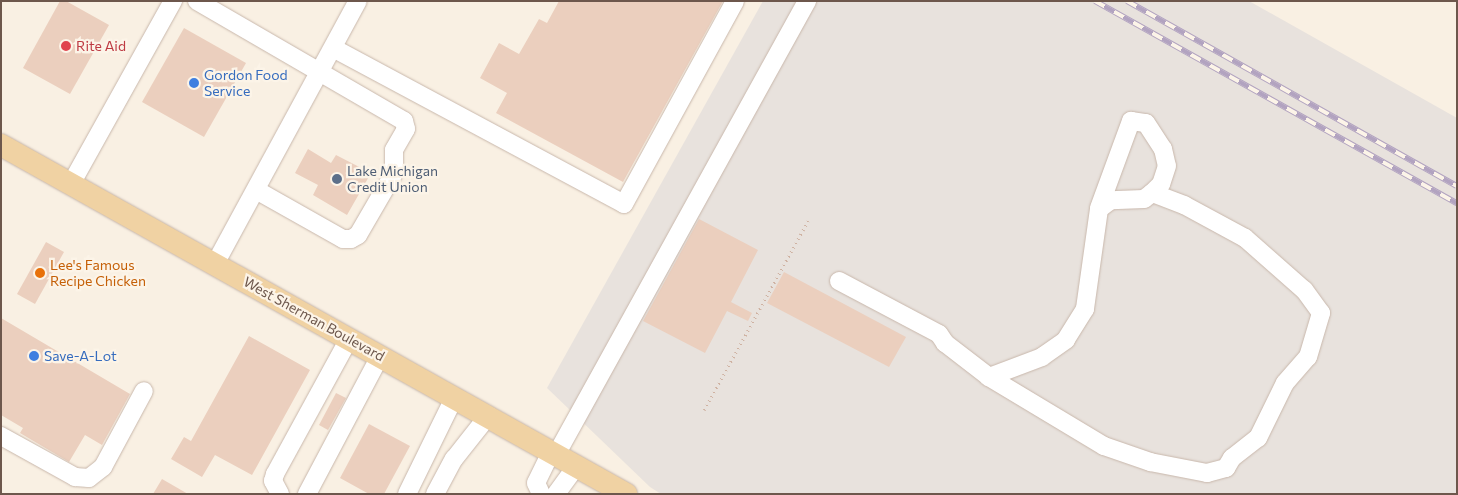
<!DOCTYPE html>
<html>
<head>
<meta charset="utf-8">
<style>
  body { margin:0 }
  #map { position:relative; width:1458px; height:495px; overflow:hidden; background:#f9f0e3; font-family:Commissioner,sans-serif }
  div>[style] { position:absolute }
  .industrial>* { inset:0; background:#e8e2dd }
  .building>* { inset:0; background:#ebcfbe }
  .path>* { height:2.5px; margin-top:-1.25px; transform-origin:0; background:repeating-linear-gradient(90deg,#cfb2a2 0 1px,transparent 0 5px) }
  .roads { filter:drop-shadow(0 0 1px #c8b7ab) drop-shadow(0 0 1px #c8b7ab) }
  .minor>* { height:18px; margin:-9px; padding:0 9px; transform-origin:9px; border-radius:9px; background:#fff }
  .major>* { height:22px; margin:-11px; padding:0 11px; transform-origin:11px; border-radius:11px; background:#f0d2a3 }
  .rail>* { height:5.5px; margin-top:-2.75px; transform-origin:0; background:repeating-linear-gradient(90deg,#fcf4e8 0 11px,#b2a3c0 0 22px); box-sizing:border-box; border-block:1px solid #b2a3c0 }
  .dots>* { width:14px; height:14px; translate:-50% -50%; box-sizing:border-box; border:2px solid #fcf4e8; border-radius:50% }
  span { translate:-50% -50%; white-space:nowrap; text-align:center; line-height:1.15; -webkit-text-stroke:4.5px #fcf4e8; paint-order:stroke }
  .health-label { font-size:14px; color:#be3a42 }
  .left { translate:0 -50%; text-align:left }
  .shop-label { font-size:14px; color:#366cbe }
  .service-label { font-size:14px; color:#4e5e75 }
  .food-label { font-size:14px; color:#c56008 }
  .street-label { font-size:14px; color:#6d574c }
  .frame { position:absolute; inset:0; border:2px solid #6d574c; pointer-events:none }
</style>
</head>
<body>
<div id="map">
  <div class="industrial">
    <div style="clip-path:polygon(763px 1px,1249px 1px,1457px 118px,1457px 494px,661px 494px,650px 487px,547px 388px)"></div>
  </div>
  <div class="building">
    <div style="clip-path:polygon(60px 1px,66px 1px,109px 25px,70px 94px,23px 68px)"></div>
    <div style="clip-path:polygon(559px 1px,723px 1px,623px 182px,496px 113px,507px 93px,480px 78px,499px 43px,519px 54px,539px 19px,547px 23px)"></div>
    <div style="clip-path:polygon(184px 28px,246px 63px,204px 137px,142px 102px)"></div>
    <div style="clip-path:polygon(308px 149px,331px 163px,336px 155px,371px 173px,347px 215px,313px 195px,318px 185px,295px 173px)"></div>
    <div style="clip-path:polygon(699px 219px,758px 250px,731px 302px,752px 313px,748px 321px,727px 311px,705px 353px,643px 321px)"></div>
    <div style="clip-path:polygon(46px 242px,64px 252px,35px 304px,17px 294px)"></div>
    <div style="clip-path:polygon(784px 272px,906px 337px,889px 367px,767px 303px)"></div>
    <div style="clip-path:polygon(1px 318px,130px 394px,102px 445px,85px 435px,69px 462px,20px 433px,23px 428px,1px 415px)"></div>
    <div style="clip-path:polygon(249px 336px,310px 370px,252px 475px,215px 455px,202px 477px,171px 459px,184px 437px,191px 441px)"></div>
    <div style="clip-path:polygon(336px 393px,346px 398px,328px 430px,319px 425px)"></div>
    <div style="clip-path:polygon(369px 424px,410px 446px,384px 494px,369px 494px,340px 478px)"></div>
    <div style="clip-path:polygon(162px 479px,188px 494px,153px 494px)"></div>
  </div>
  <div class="path">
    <div style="left:704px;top:410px;width:216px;rotate:-61.2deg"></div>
  </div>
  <div class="roads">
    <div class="minor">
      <div style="left:197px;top:1px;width:239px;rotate:30.1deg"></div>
      <div style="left:404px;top:121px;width:8px;rotate:76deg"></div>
      <div style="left:406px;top:129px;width:24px;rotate:120deg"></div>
      <div style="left:394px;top:150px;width:23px;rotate:90deg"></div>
      <div style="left:394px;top:173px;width:72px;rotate:120.1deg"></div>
      <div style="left:358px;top:235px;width:8px;rotate:150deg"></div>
      <div style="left:351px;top:239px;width:8px;rotate:180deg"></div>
      <div style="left:343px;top:239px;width:100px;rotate:-150.6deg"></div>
      <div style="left:333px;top:48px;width:330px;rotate:28.2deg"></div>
      <div style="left:624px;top:204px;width:231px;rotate:-61.3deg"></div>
      <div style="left:71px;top:184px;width:210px;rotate:-60.9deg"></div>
      <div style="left:1099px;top:208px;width:93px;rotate:-69.8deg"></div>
      <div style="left:1131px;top:121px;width:15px;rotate:8deg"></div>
      <div style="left:1146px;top:123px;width:31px;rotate:57deg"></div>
      <div style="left:1163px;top:149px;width:17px;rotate:77deg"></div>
      <div style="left:1167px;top:166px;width:19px;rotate:108deg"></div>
      <div style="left:1161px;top:184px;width:13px;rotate:135deg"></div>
      <div style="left:215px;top:264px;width:299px;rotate:-61.5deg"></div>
      <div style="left:839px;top:281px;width:113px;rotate:27.9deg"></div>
      <div style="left:939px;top:334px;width:11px;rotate:56deg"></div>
      <div style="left:945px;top:343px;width:56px;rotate:37.7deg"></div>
      <div style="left:989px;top:377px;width:134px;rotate:31deg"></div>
      <div style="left:1104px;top:446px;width:49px;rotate:19.2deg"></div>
      <div style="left:1150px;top:462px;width:58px;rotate:10.9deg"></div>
      <div style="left:1207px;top:473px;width:20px;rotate:-15deg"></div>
      <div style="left:1226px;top:468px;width:12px;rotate:-59deg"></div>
      <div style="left:1232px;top:458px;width:33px;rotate:-38deg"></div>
      <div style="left:1258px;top:438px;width:61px;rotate:-63.9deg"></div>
      <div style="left:1285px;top:383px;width:35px;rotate:-49deg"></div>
      <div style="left:1308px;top:357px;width:46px;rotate:-73.5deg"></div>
      <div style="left:1321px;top:313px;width:29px;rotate:-126deg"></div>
      <div style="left:1304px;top:290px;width:79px;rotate:-138.6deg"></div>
      <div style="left:1245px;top:238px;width:69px;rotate:-151.6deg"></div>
      <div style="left:1184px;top:205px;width:34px;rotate:-159deg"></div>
      <div style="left:1152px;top:193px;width:10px;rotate:143deg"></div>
      <div style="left:1144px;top:199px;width:33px;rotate:178deg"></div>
      <div style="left:1111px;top:200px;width:15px;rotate:143deg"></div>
      <div style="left:1099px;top:209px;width:101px;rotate:98deg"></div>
      <div style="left:1085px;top:309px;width:36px;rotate:122deg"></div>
      <div style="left:1066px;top:340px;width:29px;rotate:145deg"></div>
      <div style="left:1042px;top:357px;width:57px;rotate:159.3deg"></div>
      <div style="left:1px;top:436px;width:85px;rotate:29deg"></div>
      <div style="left:75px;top:477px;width:14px;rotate:4deg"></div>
      <div style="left:89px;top:478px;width:18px;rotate:-38deg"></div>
      <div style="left:103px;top:467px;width:86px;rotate:-61.7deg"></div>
      <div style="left:556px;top:455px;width:519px;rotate:-61.06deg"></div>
      <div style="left:280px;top:494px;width:15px;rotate:-118deg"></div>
      <div style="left:273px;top:481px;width:7px;rotate:-74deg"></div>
      <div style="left:275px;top:474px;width:154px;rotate:-61.3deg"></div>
      <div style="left:307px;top:494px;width:156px;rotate:-62.1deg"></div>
      <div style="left:407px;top:494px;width:107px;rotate:-63.9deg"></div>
      <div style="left:435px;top:494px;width:40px;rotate:-62deg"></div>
      <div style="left:454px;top:459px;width:55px;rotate:-51.7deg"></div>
      <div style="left:541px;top:494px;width:12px;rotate:-114deg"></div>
      <div style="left:536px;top:483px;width:34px;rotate:-64deg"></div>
      <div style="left:556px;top:494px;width:34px;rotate:-54deg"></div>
    </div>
    <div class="major">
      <div style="left:1px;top:145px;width:716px;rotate:29.18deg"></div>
    </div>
  </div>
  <div class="rail">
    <div style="left:1095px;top:1px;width:415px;rotate:29.2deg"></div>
    <div style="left:1127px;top:1px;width:378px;rotate:29.3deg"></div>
  </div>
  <div class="dots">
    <div style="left:66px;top:46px;background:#e0444e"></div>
    <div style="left:194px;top:83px;background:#3f7fe0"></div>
    <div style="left:337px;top:179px;background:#5c6f8a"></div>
    <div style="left:40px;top:273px;background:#e8710a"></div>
    <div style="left:34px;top:356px;background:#3f7fe0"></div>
  </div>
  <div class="health-label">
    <span class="left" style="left:76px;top:46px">Rite Aid</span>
  </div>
  <div class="shop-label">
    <span class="left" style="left:204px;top:83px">Gordon Food<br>Service</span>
    <span class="left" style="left:44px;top:356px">Save-A-Lot</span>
  </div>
  <div class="service-label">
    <span class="left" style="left:347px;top:179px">Lake Michigan<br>Credit Union</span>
  </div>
  <div class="food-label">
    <span class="left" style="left:50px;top:273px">Lee's Famous<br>Recipe Chicken</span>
  </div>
  <div class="street-label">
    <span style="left:314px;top:319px;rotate:29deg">West Sherman Boulevard</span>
  </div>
  <div class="frame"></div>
</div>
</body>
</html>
